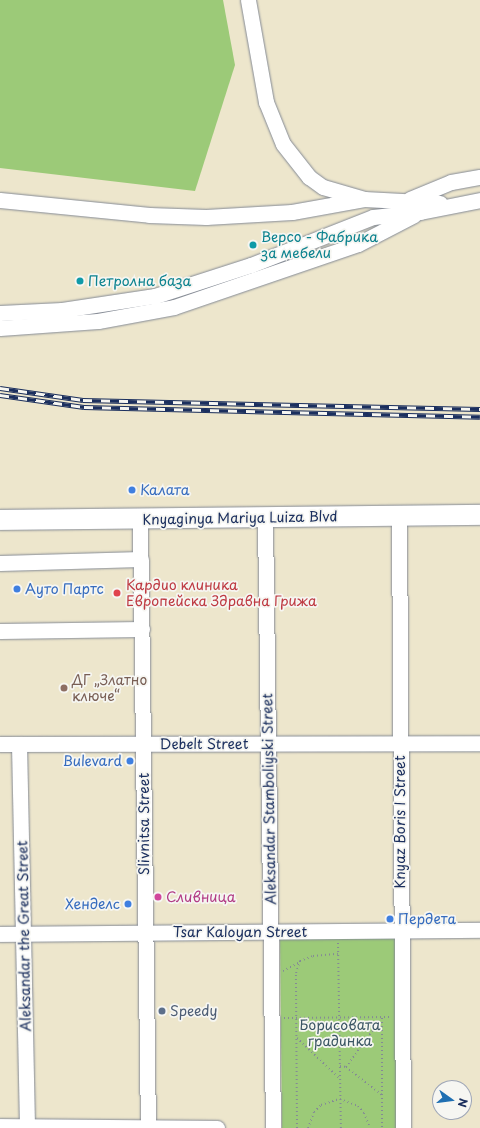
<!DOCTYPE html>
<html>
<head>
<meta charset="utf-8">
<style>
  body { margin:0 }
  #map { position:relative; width:480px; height:1128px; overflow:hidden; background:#ede6cc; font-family:"Playpen Sans",sans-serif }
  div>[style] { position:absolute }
  .green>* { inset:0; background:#9cca78 }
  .path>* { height:2px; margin-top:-1px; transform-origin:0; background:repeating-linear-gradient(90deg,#848a95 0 1px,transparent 0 4px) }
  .roads { filter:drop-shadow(0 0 1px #848a95) drop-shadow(0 0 1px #848a95) }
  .minor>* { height:15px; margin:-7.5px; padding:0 7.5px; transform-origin:7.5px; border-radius:7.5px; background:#fff }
  .major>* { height:20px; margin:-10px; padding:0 10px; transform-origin:10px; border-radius:10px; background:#fff }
  .rail>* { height:4.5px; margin-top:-2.25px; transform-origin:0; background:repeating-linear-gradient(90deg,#f6f6f2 0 9px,#1b2f5e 0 18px); box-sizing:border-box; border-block:1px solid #1b2f5e }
  .dots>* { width:11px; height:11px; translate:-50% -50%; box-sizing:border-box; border:2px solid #f6f6f2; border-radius:50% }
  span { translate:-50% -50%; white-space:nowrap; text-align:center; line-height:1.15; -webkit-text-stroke:3.5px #f6f6f2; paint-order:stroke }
  .culture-label { font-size:14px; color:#0d838f }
  .left { translate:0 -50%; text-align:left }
  .shop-label { font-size:14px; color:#366cbe }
  .right { translate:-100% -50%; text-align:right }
  .street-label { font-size:14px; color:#1b2f5e }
  .health-label { font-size:14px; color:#be3a42 }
  .education-label { font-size:14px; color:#785e54 }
  .hotel-label { font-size:14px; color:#b23c85 }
  .service-label { font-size:14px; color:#4e5e75 }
  .park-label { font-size:14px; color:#3b5664 }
  .north { position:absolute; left:432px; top:1080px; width:40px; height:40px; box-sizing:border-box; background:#f6f6f2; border:1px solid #9ea6b7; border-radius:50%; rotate:104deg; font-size:11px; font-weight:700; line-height:16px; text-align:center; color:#1b2f5e }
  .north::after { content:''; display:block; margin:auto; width:14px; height:18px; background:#1f6fb2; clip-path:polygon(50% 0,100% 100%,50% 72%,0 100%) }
</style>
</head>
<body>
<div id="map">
  <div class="green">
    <div style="clip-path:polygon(0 0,223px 0,235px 65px,195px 191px,0 168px)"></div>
    <div style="clip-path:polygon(398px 937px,399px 1128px,282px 1128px,280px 939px)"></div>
  </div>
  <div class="path">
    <div style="left:338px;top:943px;width:185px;rotate:89.1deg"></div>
    <div style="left:283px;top:971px;width:19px;rotate:-28deg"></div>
    <div style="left:284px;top:1018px;width:106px;rotate:-0.5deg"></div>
    <div style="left:382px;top:1018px;width:110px;rotate:90deg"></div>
    <div style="left:297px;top:1038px;width:58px;rotate:43.6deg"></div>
    <div style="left:340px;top:1066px;width:6px;rotate:9deg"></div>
    <div style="left:346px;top:1067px;width:46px;rotate:37.9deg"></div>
    <div style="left:346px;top:1067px;width:59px;rotate:-53.9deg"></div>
    <div style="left:297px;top:1128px;width:155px;rotate:-90.4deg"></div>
    <div style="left:296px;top:973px;width:13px;rotate:-72deg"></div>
    <div style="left:300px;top:961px;width:14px;rotate:-21deg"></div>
    <div style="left:313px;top:956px;width:25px;rotate:-5deg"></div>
    <div style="left:308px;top:1128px;width:17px;rotate:-69deg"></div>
    <div style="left:314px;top:1112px;width:10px;rotate:-45deg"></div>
    <div style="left:321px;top:1105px;width:20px;rotate:-18deg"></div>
    <div style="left:340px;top:1099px;width:19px;rotate:21deg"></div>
    <div style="left:358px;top:1106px;width:9px;rotate:49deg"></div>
    <div style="left:364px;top:1113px;width:16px;rotate:68deg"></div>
  </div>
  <div class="roads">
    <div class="minor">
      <div style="left:248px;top:0;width:104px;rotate:80deg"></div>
      <div style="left:266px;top:102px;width:45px;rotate:68deg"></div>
      <div style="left:283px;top:144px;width:42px;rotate:51.8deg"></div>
      <div style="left:309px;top:177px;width:17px;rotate:36deg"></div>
      <div style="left:323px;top:187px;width:43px;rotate:16.3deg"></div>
      <div style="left:364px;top:199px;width:76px;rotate:3deg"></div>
      <div style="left:410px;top:199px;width:44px;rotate:-22.5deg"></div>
      <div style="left:451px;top:182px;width:29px;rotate:-10deg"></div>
      <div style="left:0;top:200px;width:150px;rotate:5.7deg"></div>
      <div style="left:149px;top:215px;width:57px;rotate:2deg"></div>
      <div style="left:206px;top:217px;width:86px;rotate:-3.3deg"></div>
      <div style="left:292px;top:212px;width:73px;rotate:-10.2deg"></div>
      <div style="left:0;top:313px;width:62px;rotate:-2.8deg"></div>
      <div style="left:62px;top:310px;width:94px;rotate:-8.6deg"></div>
      <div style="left:155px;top:296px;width:101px;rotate:-17.9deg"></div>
      <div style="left:251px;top:265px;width:131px;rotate:-21.5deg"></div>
      <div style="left:373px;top:217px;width:47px;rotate:-6.1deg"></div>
      <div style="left:420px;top:212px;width:61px;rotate:-11.3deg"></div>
      <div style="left:0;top:328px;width:98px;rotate:-4.1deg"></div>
      <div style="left:98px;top:321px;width:77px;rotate:-10.4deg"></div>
      <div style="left:174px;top:307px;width:194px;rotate:-18.9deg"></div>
      <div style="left:358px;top:244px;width:63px;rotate:-27.4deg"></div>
      <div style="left:399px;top:516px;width:612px;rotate:89.63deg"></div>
      <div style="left:265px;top:517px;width:611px;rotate:89.25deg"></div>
      <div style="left:140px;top:520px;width:608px;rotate:89.25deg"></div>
      <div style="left:0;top:563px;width:141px;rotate:-1.6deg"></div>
      <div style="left:0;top:631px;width:142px;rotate:-0.8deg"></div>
      <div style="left:0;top:744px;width:480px;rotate:-0.1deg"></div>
      <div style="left:19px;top:744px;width:384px;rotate:88.8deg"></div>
      <div style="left:0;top:934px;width:480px;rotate:-0.5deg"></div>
      <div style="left:0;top:1126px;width:217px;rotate:0.5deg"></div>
    </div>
    <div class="major">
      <div style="left:0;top:520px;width:480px;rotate:-0.6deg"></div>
    </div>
  </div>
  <div class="rail">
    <div style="left:0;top:388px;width:84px;rotate:8.2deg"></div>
    <div style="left:83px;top:400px;width:397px;rotate:1.3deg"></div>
    <div style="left:0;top:395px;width:85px;rotate:8.1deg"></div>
    <div style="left:84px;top:407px;width:396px;rotate:1.4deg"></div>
  </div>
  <div class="dots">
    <div style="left:253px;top:245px;background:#0f9aa8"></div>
    <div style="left:80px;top:281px;background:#0f9aa8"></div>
    <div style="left:132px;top:490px;background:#3f7fe0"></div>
    <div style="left:17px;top:589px;background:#3f7fe0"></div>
    <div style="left:117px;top:593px;background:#e0444e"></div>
    <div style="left:64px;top:688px;background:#8d6e63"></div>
    <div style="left:130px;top:761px;background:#3f7fe0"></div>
    <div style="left:158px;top:897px;background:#d1479c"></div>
    <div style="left:128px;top:904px;background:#3f7fe0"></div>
    <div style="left:390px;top:919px;background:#3f7fe0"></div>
    <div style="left:162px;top:1011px;background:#5c6f8a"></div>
  </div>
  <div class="culture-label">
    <span class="left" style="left:261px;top:245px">Версо - Фабрика<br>за мебели</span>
    <span class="left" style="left:88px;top:281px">Петролна база</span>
  </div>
  <div class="shop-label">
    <span class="left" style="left:140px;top:490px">Калата</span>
    <span class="left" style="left:25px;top:589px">Ауто Партс</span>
    <span class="right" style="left:122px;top:761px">Bulevard</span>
    <span class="right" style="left:120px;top:904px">Хенделс</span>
    <span class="left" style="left:398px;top:919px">Пердета</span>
  </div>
  <div class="street-label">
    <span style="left:240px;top:518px;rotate:-1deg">Knyaginya Mariya Luiza Blvd</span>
    <span style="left:204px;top:744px">Debelt Street</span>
    <span style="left:269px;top:799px;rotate:-91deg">Aleksandar Stamboliyski Street</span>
    <span style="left:400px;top:822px;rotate:-90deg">Knyaz Boris I Street</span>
    <span style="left:144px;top:824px;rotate:-90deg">Slivnitsa Street</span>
    <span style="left:240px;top:932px">Tsar Kaloyan Street</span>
    <span style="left:24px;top:936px;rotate:-91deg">Aleksandar the Great Street</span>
  </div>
  <div class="health-label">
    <span class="left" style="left:126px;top:593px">Кардио клиника<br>Европейска Здравна Грижа</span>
  </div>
  <div class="education-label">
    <span class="left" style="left:72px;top:688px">ДГ „Златно<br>ключе“</span>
  </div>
  <div class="hotel-label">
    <span class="left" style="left:166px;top:897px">Сливница</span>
  </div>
  <div class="service-label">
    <span class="left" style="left:170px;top:1011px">Speedy</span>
  </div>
  <div class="park-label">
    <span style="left:340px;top:1033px">Борисовата<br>градинка</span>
  </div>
  <div class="north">N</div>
</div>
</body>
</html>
